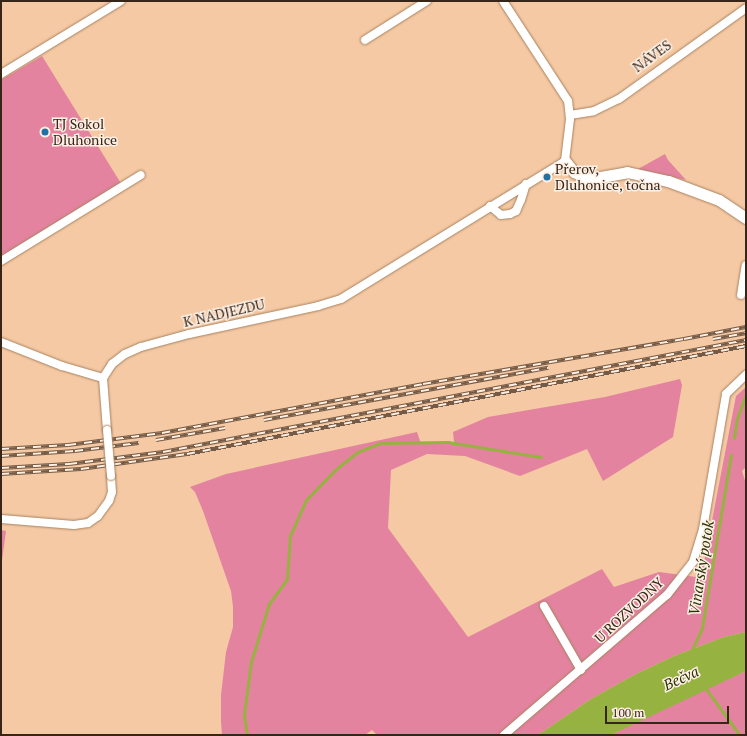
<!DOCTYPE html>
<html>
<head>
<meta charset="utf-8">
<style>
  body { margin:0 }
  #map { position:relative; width:747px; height:736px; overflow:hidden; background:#f4c9a4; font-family:"PT Serif",serif }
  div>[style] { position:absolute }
  .green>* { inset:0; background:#e3839f }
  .water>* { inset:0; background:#96b240 }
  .stream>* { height:2.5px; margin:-1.25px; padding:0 1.25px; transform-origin:1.25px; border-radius:1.25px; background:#96b240 }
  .roads { filter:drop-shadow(0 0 1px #aa825f) drop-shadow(0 0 1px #aa825f) }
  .street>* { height:8px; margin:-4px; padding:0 4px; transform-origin:4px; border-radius:4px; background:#fff }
  .secondary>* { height:11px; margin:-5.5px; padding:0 5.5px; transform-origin:5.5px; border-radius:5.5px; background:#fff }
  .rail>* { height:4px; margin-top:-2px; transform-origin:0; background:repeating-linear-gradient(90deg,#fef0e5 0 8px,#755b46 0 16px); box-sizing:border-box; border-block:1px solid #755b46 }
  .bridges { filter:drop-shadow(0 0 1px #aa825f) drop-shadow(0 0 1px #aa825f) }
  .street-bridge>* { height:8px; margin:-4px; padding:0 4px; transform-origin:4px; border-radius:4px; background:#fff }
  .dots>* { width:11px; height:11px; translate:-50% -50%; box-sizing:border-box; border:2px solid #fef0e5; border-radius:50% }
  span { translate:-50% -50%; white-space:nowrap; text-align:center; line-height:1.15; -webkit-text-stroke:3px #fef0e5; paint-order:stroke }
  .street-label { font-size:14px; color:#372618 }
  .poi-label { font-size:14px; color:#372618 }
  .left { translate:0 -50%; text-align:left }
  .water-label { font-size:15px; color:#273202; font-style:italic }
  .frame { position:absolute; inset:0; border:2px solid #372618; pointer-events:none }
  .scale { position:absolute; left:605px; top:706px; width:124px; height:18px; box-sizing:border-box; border:2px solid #372618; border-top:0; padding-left:5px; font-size:12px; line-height:14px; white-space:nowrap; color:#372618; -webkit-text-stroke:3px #fef0e5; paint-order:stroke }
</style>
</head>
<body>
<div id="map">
  <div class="green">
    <div style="clip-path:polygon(42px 56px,122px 185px,1px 258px,1px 80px)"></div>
    <div style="clip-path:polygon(665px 154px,668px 160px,686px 180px,638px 169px)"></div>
    <div style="clip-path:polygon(680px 379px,682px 385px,673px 437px,603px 481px,587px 449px,520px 476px,465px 456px,427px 454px,391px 470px,388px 528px,468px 637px,602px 569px,614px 587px,659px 572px,696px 577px,704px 562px,736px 396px,746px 387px,746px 467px,742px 471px,746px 484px,746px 632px,724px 637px,674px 656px,634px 675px,591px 699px,538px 735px,377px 735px,372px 730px,365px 735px,222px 735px,221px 722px,221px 695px,226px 652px,233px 627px,233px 607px,231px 591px,203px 511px,195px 492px,190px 487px,226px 474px,417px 432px,421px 444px,454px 442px,453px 432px,488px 417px,605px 397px)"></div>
    <div style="clip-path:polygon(1px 530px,6px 531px,1px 568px)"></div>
    <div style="clip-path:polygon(746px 671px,746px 735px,611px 735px,690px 696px)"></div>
  </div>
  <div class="water">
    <div style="clip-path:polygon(746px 632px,746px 671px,611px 735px,538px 735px,591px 699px,634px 675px,674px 656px,724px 637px)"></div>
  </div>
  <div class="stream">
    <div style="left:734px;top:438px;width:19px;rotate:-81deg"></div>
    <div style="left:737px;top:419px;width:27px;rotate:-70deg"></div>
    <div style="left:691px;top:652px;width:26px;rotate:-65deg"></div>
    <div style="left:702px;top:628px;width:175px;rotate:-80.5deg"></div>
    <div style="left:705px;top:687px;width:59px;rotate:53.9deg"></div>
    <div style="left:247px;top:735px;width:20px;rotate:-99deg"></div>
    <div style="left:244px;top:715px;width:53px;rotate:-82.5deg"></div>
    <div style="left:251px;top:662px;width:61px;rotate:-72.8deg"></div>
    <div style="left:269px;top:604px;width:31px;rotate:-54deg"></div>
    <div style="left:287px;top:579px;width:43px;rotate:-86deg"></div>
    <div style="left:290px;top:536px;width:39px;rotate:-66deg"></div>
    <div style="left:306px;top:500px;width:43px;rotate:-45.9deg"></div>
    <div style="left:336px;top:469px;width:28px;rotate:-38deg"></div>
    <div style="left:358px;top:452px;width:24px;rotate:-22deg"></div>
    <div style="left:380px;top:443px;width:68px;rotate:-0.8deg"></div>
    <div style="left:448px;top:442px;width:94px;rotate:9.2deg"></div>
  </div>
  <div class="roads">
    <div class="street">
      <div style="left:365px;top:40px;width:73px;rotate:-32.2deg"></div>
      <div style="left:1px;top:74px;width:140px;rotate:-31.3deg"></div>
      <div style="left:570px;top:115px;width:24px;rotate:-9deg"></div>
      <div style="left:594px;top:111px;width:28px;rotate:-26deg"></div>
      <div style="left:619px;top:99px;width:156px;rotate:-35.6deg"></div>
      <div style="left:490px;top:206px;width:14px;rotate:39deg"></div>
      <div style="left:501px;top:215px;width:9px;rotate:-6deg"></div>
      <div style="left:510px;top:214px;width:7px;rotate:-27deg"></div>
      <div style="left:516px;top:211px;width:12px;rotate:-66deg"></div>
      <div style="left:521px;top:200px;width:17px;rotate:-73deg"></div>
      <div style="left:1px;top:261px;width:164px;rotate:-31.6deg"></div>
      <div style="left:741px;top:295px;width:30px;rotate:-81deg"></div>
      <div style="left:1px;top:342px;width:66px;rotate:21.5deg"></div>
      <div style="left:62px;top:366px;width:43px;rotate:16.3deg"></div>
      <div style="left:107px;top:430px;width:52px;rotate:-94.4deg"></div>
      <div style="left:103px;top:378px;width:17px;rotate:-57deg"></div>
      <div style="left:112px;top:364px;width:16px;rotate:-38deg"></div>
      <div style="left:125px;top:354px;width:17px;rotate:-24deg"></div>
      <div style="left:141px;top:347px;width:50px;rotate:-15.2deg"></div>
      <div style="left:189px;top:334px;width:132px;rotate:-12.2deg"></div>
      <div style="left:318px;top:306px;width:24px;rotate:-17deg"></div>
      <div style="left:341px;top:299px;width:263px;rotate:-31.6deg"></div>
      <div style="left:565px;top:161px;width:42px;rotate:-83.2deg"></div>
      <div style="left:570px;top:119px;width:18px;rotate:-96deg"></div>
      <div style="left:568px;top:101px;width:119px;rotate:-123deg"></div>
      <div style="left:1px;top:519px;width:73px;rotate:4.7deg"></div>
      <div style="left:74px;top:525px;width:14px;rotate:-8deg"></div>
      <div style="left:88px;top:523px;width:12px;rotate:-35deg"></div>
      <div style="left:98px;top:516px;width:19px;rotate:-54deg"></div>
      <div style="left:109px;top:501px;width:9px;rotate:-72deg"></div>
      <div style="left:112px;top:492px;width:16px;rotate:-94deg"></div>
      <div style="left:544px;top:606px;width:74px;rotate:60deg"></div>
      <div style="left:504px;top:735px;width:215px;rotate:-40.7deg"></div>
      <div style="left:667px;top:595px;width:42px;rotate:-51.8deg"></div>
      <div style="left:693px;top:562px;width:34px;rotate:-73deg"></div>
      <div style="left:703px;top:529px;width:137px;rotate:-80.3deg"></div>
      <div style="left:726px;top:394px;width:28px;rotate:-44deg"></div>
    </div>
    <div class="secondary">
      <div style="left:565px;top:161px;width:14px;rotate:51deg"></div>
      <div style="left:574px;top:172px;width:17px;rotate:25deg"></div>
      <div style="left:589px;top:179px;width:39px;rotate:-10deg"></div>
      <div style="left:627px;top:172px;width:42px;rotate:12.4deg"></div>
      <div style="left:668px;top:181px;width:54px;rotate:20.4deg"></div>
      <div style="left:719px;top:200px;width:32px;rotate:34deg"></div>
    </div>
  </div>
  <div class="rail">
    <div style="left:713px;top:339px;width:34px;rotate:-10deg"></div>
    <div style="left:264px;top:420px;width:289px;rotate:-10.4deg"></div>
    <div style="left:156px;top:440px;width:70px;rotate:-9.9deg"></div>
    <div style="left:1px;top:449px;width:67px;rotate:-3.4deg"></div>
    <div style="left:68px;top:445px;width:95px;rotate:-7.3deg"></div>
    <div style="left:162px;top:433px;width:266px;rotate:-10.6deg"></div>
    <div style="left:423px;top:384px;width:265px;rotate:-9.8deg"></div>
    <div style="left:684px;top:339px;width:63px;rotate:-11deg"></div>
    <div style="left:1px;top:456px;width:74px;rotate:-3.9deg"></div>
    <div style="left:75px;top:451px;width:64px;rotate:-7.2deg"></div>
    <div style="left:1px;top:468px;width:68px;rotate:-3.4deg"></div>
    <div style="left:69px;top:464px;width:95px;rotate:-7.3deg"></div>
    <div style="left:163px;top:452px;width:594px;rotate:-10.87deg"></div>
    <div style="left:1px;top:474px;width:80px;rotate:-3.6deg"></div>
    <div style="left:81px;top:469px;width:107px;rotate:-8.1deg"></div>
    <div style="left:187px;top:454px;width:569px;rotate:-10.93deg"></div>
  </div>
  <div class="bridges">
    <div class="street-bridge">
      <div style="left:107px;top:430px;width:46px;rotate:85deg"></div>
    </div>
  </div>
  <div class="dots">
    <div style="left:45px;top:132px;background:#2271a3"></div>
    <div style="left:547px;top:177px;background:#2271a3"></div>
  </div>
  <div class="street-label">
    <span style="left:652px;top:56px;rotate:-36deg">NÁVES</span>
    <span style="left:224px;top:313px;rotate:-13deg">K NADJEZDU</span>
    <span style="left:629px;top:610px;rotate:-43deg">U ROZVODNY</span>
  </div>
  <div class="poi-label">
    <span class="left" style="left:53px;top:132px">TJ Sokol<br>Dluhonice</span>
    <span class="left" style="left:555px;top:177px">Přerov,<br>Dluhonice, točna</span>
  </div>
  <div class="water-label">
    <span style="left:701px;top:568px;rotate:-81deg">Vinarský potok</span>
    <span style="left:681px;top:678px;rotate:-25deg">Bečva</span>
  </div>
  <div class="frame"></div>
  <div class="scale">100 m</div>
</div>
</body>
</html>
